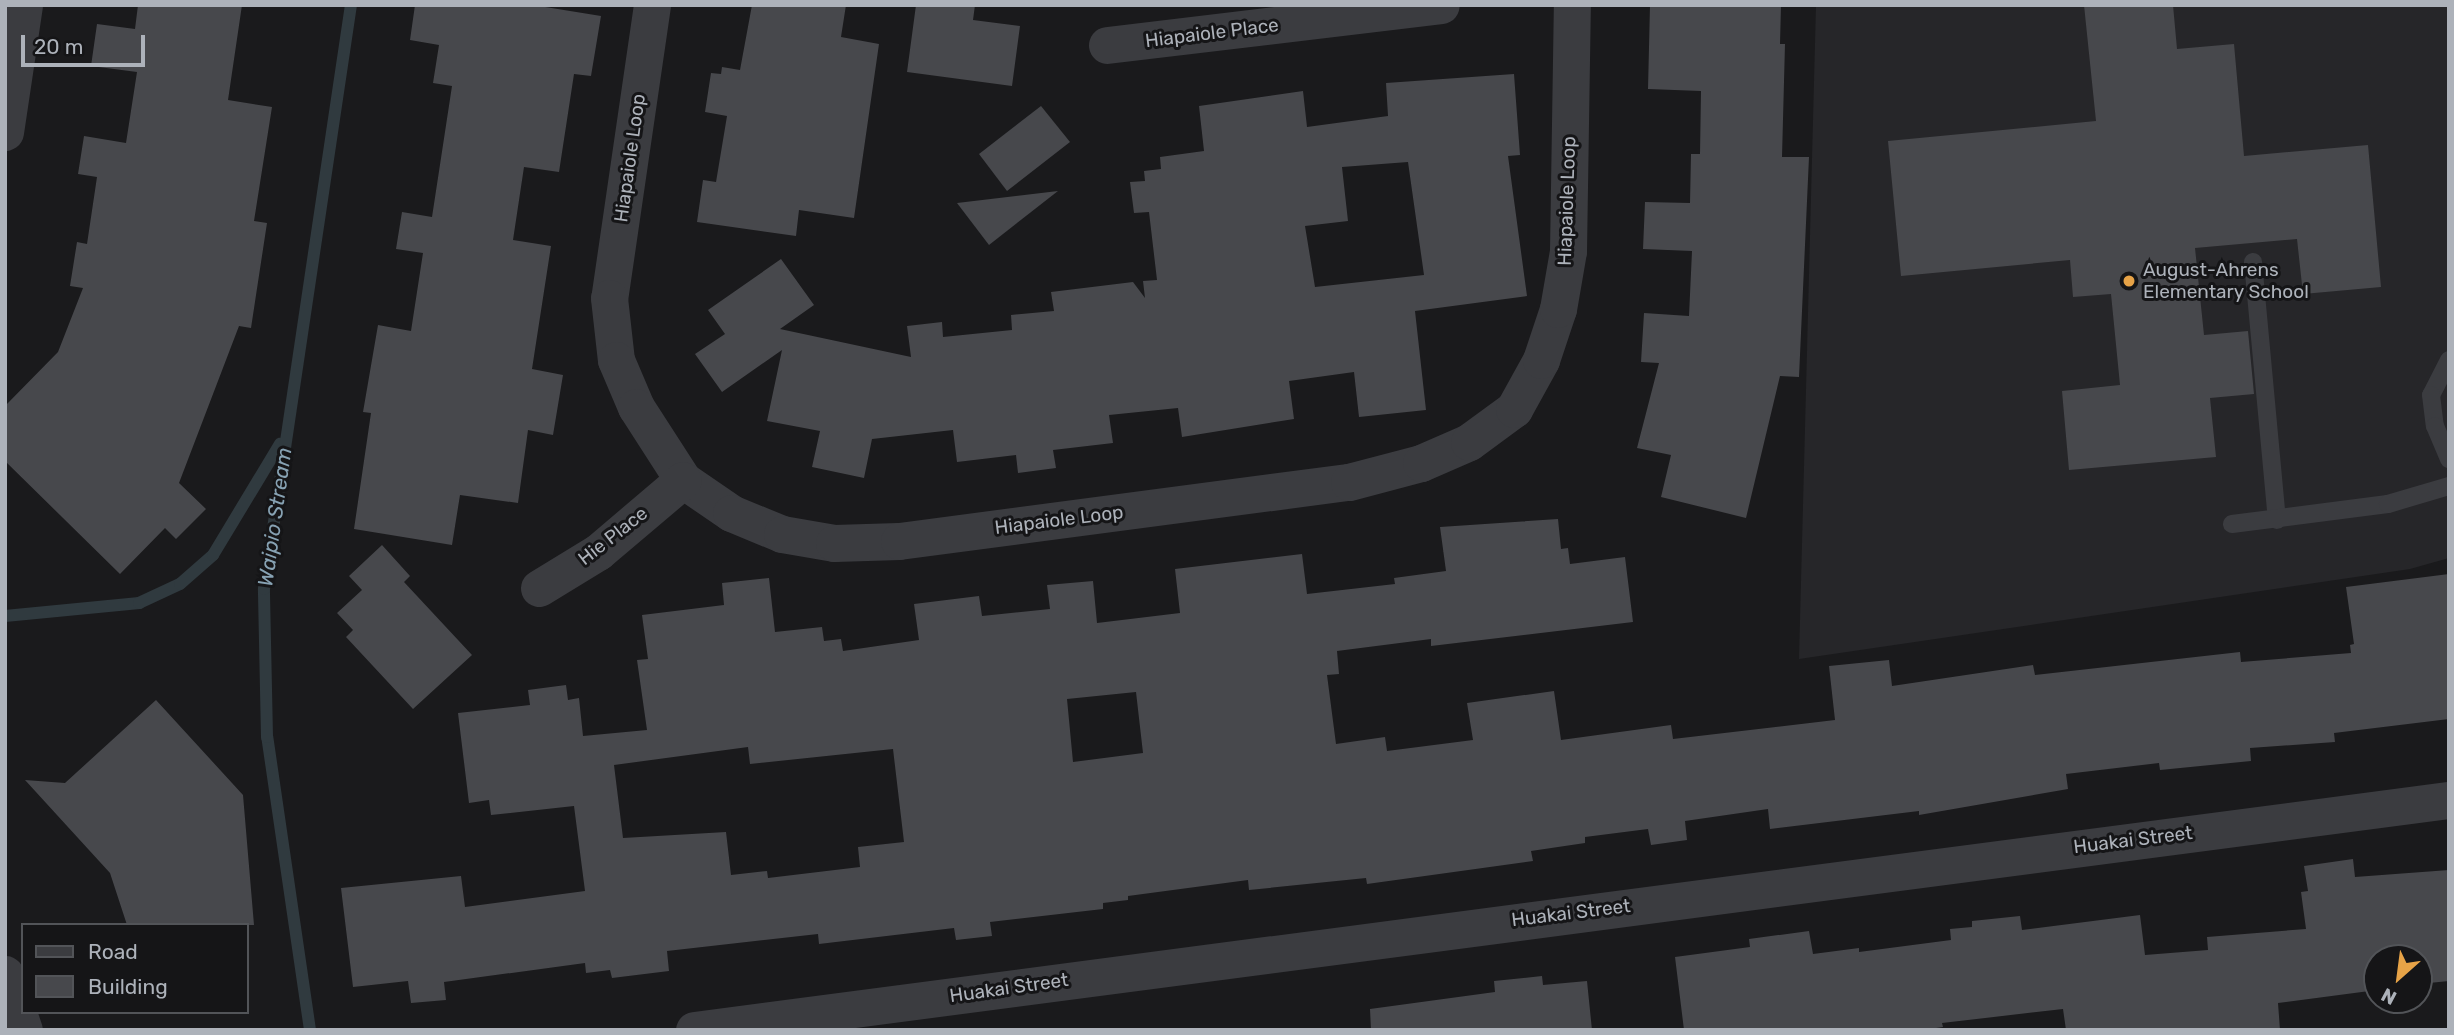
<!DOCTYPE html>
<html>
<head>
<meta charset="utf-8">
<style>
  body { margin:0 }
  #map { position:relative; width:2454px; height:1035px; overflow:hidden; background:#1a1a1c; font-family:Rubik,sans-serif }
  div>[style] { position:absolute }
  .built>* { inset:0; background:#262629 }
  .stream>* { height:12px; margin:-6px; padding:0 6px; transform-origin:6px; border-radius:6px; background:#303a3f }
  .building>* { inset:0; background:#47484c }
  .service>* { height:18px; margin:-9px; padding:0 9px; transform-origin:9px; border-radius:9px; background:#3b3c40 }
  .minor>* { height:37px; margin:-18.5px; padding:0 18.5px; transform-origin:18.5px; border-radius:18.5px; background:#3b3c40 }
  .dots>* { width:19px; height:19px; translate:-50% -50%; box-sizing:border-box; border:4px solid #151517; border-radius:50% }
  span { translate:-50% -50%; white-space:nowrap; text-align:center; line-height:1.15; -webkit-text-stroke:6px #151517; paint-order:stroke }
  .street-label { font-size:19px; color:#adb2ba }
  .poi-label { font-size:19px; color:#adb2ba }
  .left { translate:0 -50%; text-align:left }
  .water-label { font-size:21px; color:#87a2b3; font-style:italic }
  .frame { position:absolute; inset:0; border:7px solid #adb2ba; pointer-events:none }
  .legend { position:absolute; left:21px; top:923px; width:228px; height:91px; box-sizing:border-box; background:#151517; border:2px solid #525458; margin:0; padding:9px 12px; list-style:none; font-size:21px; color:#adb2ba }
  .legend li { display:flex; align-items:center; gap:14px; height:35px }
  .legend b { width:35px; border:2px solid #525458 }
  .north { position:absolute; left:2363px; top:944px; width:70px; height:70px; box-sizing:border-box; background:#151517; border:2px solid #525458; border-radius:50%; rotate:208deg; font-size:19px; font-weight:700; line-height:28px; text-align:center; color:#adb2ba }
  .north::after { content:''; display:block; margin:auto; width:24px; height:32px; background:#e7a347; clip-path:polygon(50% 0,100% 100%,50% 72%,0 100%) }
  .scale { position:absolute; left:21px; top:35px; width:124px; height:32px; box-sizing:border-box; border:4px solid #adb2ba; border-top:0; padding-left:9px; font-size:21px; line-height:24px; white-space:nowrap; color:#adb2ba; -webkit-text-stroke:5px #151517; paint-order:stroke }
</style>
</head>
<body>
<div id="map">
  <div class="built">
    <div style="clip-path:polygon(1816px 5px,2449px 5px,2449px 558px,2410px 569px,1799px 659px)"></div>
  </div>
  <div class="stream">
    <div style="left:5px;top:616px;width:135px;rotate:-5.5deg"></div>
    <div style="left:139px;top:603px;width:45px;rotate:-24.9deg"></div>
    <div style="left:180px;top:584px;width:44px;rotate:-41.3deg"></div>
    <div style="left:213px;top:555px;width:130px;rotate:-58.9deg"></div>
    <div style="left:310px;top:1030px;width:296px;rotate:-98.3deg"></div>
    <div style="left:267px;top:737px;width:148px;rotate:-91.2deg"></div>
    <div style="left:264px;top:589px;width:590px;rotate:-81.53deg"></div>
  </div>
  <div class="building">
    <div style="clip-path:polygon(138px 5px,242px 5px,228px 100px,272px 107px,254px 221px,267px 223px,251px 328px,239px 326px,179px 483px,206px 509px,176px 539px,165px 528px,120px 574px,5px 461px,5px 406px,58px 352px,83px 288px,70px 286px,77px 242px,87px 244px,97px 177px,78px 174px,84px 136px,126px 143px,137px 72px,91px 66px,97px 24px,135px 29px)"></div>
    <div style="clip-path:polygon(415px 5px,533px 5px,601px 16px,591px 76px,574px 74px,559px 172px,524px 167px,513px 240px,551px 246px,532px 369px,563px 375px,553px 435px,528px 430px,518px 503px,460px 495px,452px 545px,354px 529px,371px 413px,363px 412px,378px 325px,411px 331px,423px 253px,396px 249px,402px 212px,432px 217px,452px 86px,433px 83px,439px 45px,410px 40px)"></div>
    <div style="clip-path:polygon(752px 5px,846px 5px,841px 37px,879px 44px,854px 218px,799px 210px,796px 236px,697px 222px,703px 180px,716px 182px,727px 116px,705px 112px,711px 73px,721px 74px,722px 67px,740px 70px)"></div>
    <div style="clip-path:polygon(916px 5px,975px 5px,973px 20px,1020px 26px,1012px 86px,907px 72px)"></div>
    <div style="clip-path:polygon(1650px 5px,1781px 5px,1780px 44px,1785px 44px,1782px 157px,1809px 157px,1799px 377px,1780px 376px,1746px 518px,1661px 497px,1671px 455px,1637px 448px,1659px 363px,1641px 362px,1644px 313px,1689px 316px,1692px 251px,1643px 249px,1645px 202px,1690px 203px,1691px 154px,1700px 154px,1701px 91px,1648px 89px)"></div>
    <div style="clip-path:polygon(2084px 5px,2173px 5px,2177px 49px,2234px 44px,2244px 156px,2368px 145px,2381px 287px,2303px 294px,2297px 239px,2195px 248px,2204px 335px,2248px 331px,2254px 394px,2210px 398px,2216px 457px,2069px 470px,2062px 391px,2120px 385px,2111px 294px,2073px 297px,2070px 260px,1901px 276px,1888px 141px,2096px 121px)"></div>
    <div style="clip-path:polygon(evenodd,1514px 74px,1520px 155px,1508px 156px,1527px 296px,1415px 311px,1426px 410px,1359px 417px,1354px 372px,1289px 381px,1294px 419px,1182px 437px,1178px 408px,1109px 415px,1113px 443px,1053px 450px,1056px 468px,1018px 473px,1016px 455px,957px 462px,953px 430px,872px 439px,864px 478px,812px 467px,820px 431px,767px 421px,782px 350px,722px 392px,695px 354px,725px 334px,708px 310px,781px 259px,814px 305px,780px 329px,911px 357px,907px 326px,942px 322px,943px 337px,1012px 330px,1011px 315px,1054px 311px,1051px 292px,1133px 282px,1145px 298px,1143px 281px,1157px 280px,1149px 212px,1134px 213px,1130px 182px,1145px 181px,1144px 171px,1161px 169px,1160px 157px,1204px 151px,1199px 106px,1303px 91px,1307px 127px,1388px 116px,1386px 83px,1514px 74px,1408px 162px,1424px 275px,1315px 287px,1305px 226px,1348px 221px,1342px 167px,1408px 162px)"></div>
    <div style="clip-path:polygon(1041px 106px,1070px 142px,1007px 191px,979px 154px)"></div>
    <div style="clip-path:polygon(1058px 191px,989px 245px,957px 203px)"></div>
    <div style="clip-path:polygon(evenodd,1558px 519px,1561px 549px,1568px 548px,1570px 564px,1625px 557px,1633px 622px,1431px 646px,1431px 639px,1337px 651px,1339px 674px,1327px 675px,1336px 744px,1385px 737px,1387px 751px,1473px 740px,1467px 703px,1554px 691px,1561px 740px,1671px 725px,1673px 739px,1835px 720px,1829px 666px,1889px 660px,1892px 686px,2033px 665px,2035px 675px,2240px 652px,2241px 662px,2351px 653px,2350px 645px,2354px 644px,2346px 587px,2449px 574px,2449px 719px,2334px 733px,2335px 742px,2250px 748px,2251px 761px,2160px 770px,2159px 763px,2066px 774px,2068px 789px,1919px 815px,1919px 811px,1770px 829px,1768px 809px,1685px 821px,1687px 840px,1651px 845px,1648px 829px,1585px 837px,1585px 843px,1531px 851px,1533px 861px,1367px 884px,1366px 878px,1249px 890px,1248px 880px,1128px 896px,1128px 900px,1103px 903px,1103px 909px,990px 922px,992px 936px,956px 940px,954px 928px,819px 944px,818px 934px,667px 951px,669px 971px,612px 978px,610px 970px,586px 973px,585px 963px,444px 982px,446px 1000px,411px 1003px,408px 981px,353px 987px,341px 888px,461px 876px,465px 907px,585px 891px,574px 806px,491px 815px,489px 800px,469px 803px,458px 713px,530px 705px,528px 690px,566px 685px,568px 700px,579px 698px,583px 736px,647px 730px,637px 660px,648px 659px,642px 615px,724px 605px,722px 583px,769px 578px,775px 632px,822px 627px,824px 641px,841px 639px,843px 651px,919px 640px,914px 604px,979px 596px,982px 616px,1050px 609px,1047px 585px,1093px 581px,1097px 623px,1180px 613px,1175px 569px,1302px 554px,1307px 594px,1395px 584px,1394px 578px,1446px 571px,1440px 527px,1558px 519px,1136px 692px,1143px 753px,1073px 762px,1067px 699px,1136px 692px,1558px 519px,748px 747px,750px 764px,893px 749px,904px 842px,858px 847px,860px 867px,768px 878px,767px 871px,731px 875px,726px 832px,623px 838px,614px 765px,748px 747px)"></div>
    <div style="clip-path:polygon(382px 545px,410px 576px,404px 582px,472px 655px,413px 709px,346px 637px,353px 630px,337px 613px,362px 590px,349px 576px)"></div>
    <div style="clip-path:polygon(156px 700px,243px 795px,254px 925px,127px 925px,110px 873px,25px 780px,65px 783px)"></div>
    <div style="clip-path:polygon(2353px 859px,2355px 877px,2449px 870px,2449px 981px,2419px 984px,2419px 958px,2377px 958px,2377px 990px,2278px 1003px,2280px 1030px,2066px 1030px,2063px 1009px,1942px 1023px,1943px 1027px,1923px 1030px,1684px 1030px,1675px 957px,1750px 947px,1749px 939px,1809px 931px,1813px 954px,1859px 948px,1859px 952px,1951px 940px,1950px 929px,1972px 927px,1972px 921px,2020px 916px,2022px 930px,2140px 915px,2145px 955px,2208px 950px,2207px 937px,2306px 929px,2301px 892px,2308px 891px,2304px 866px)"></div>
    <div style="clip-path:polygon(1542px 976px,1543px 985px,1587px 981px,1592px 1030px,1371px 1030px,1370px 1009px,1495px 992px,1494px 981px)"></div>
  </div>
  <div class="service">
    <div style="left:2253px;top:262px;width:259px;rotate:84.7deg"></div>
    <div style="left:2449px;top:360px;width:39px;rotate:117deg"></div>
    <div style="left:2431px;top:395px;width:31px;rotate:83deg"></div>
    <div style="left:2435px;top:426px;width:36px;rotate:67deg"></div>
    <div style="left:2232px;top:524px;width:157px;rotate:-7.3deg"></div>
    <div style="left:2388px;top:504px;width:64px;rotate:-16.4deg"></div>
  </div>
  <div class="minor">
    <div style="left:652px;top:5px;width:296px;rotate:98.3deg"></div>
    <div style="left:609px;top:298px;width:62px;rotate:83.6deg"></div>
    <div style="left:616px;top:360px;width:51px;rotate:66.9deg"></div>
    <div style="left:636px;top:407px;width:87px;rotate:57.2deg"></div>
    <div style="left:683px;top:480px;width:58px;rotate:34.5deg"></div>
    <div style="left:731px;top:513px;width:55px;rotate:22.4deg"></div>
    <div style="left:782px;top:534px;width:53px;rotate:9.8deg"></div>
    <div style="left:834px;top:543px;width:65px;rotate:-1.8deg"></div>
    <div style="left:899px;top:541px;width:454px;rotate:-7.5deg"></div>
    <div style="left:1349px;top:482px;width:74px;rotate:-14.8deg"></div>
    <div style="left:1421px;top:463px;width:52px;rotate:-23.6deg"></div>
    <div style="left:1469px;top:442px;width:56px;rotate:-36.3deg"></div>
    <div style="left:1514px;top:409px;width:56px;rotate:-61.1deg"></div>
    <div style="left:1541px;top:360px;width:54px;rotate:-71.6deg"></div>
    <div style="left:1558px;top:309px;width:59px;rotate:-80.2deg"></div>
    <div style="left:1568px;top:251px;width:246px;rotate:-89.1deg"></div>
    <div style="left:1107px;top:45px;width:336px;rotate:-6.8deg"></div>
    <div style="left:5px;top:132px;width:128px;rotate:-81.5deg"></div>
    <div style="left:539px;top:588px;width:69px;rotate:-31.4deg"></div>
    <div style="left:598px;top:552px;width:111px;rotate:-40.3deg"></div>
    <div style="left:5px;top:974px;width:59px;rotate:71.3deg"></div>
    <div style="left:694px;top:1030px;width:1770px;rotate:-7.47deg"></div>
  </div>
  <div class="dots">
    <div style="left:2129px;top:281px;background:#e7a347"></div>
  </div>
  <div class="street-label">
    <span style="left:1212px;top:33px;rotate:-7deg">Hiapaiole Place</span>
    <span style="left:630px;top:158px;rotate:-82deg">Hiapaiole Loop</span>
    <span style="left:1567px;top:201px;rotate:-88deg">Hiapaiole Loop</span>
    <span style="left:1059px;top:520px;rotate:-7deg">Hiapaiole Loop</span>
    <span style="left:613px;top:536px;rotate:-38deg">Hie Place</span>
    <span style="left:2133px;top:840px;rotate:-7deg">Huakai Street</span>
    <span style="left:1571px;top:913px;rotate:-7deg">Huakai Street</span>
    <span style="left:1009px;top:988px;rotate:-8deg">Huakai Street</span>
  </div>
  <div class="poi-label">
    <span class="left" style="left:2143px;top:281px">August-Ahrens<br>Elementary School</span>
  </div>
  <div class="water-label">
    <span style="left:275px;top:517px;rotate:-82deg">Waipio Stream</span>
  </div>
  <div class="frame"></div>
  <ul class="legend">
  <li><b style="height:9px;background:#3b3c40"></b>Road</li>
  <li><b style="height:19px;background:#47484c"></b>Building</li>
  </ul>
  <div class="north">N</div>
  <div class="scale">20 m</div>
</div>
</body>
</html>
